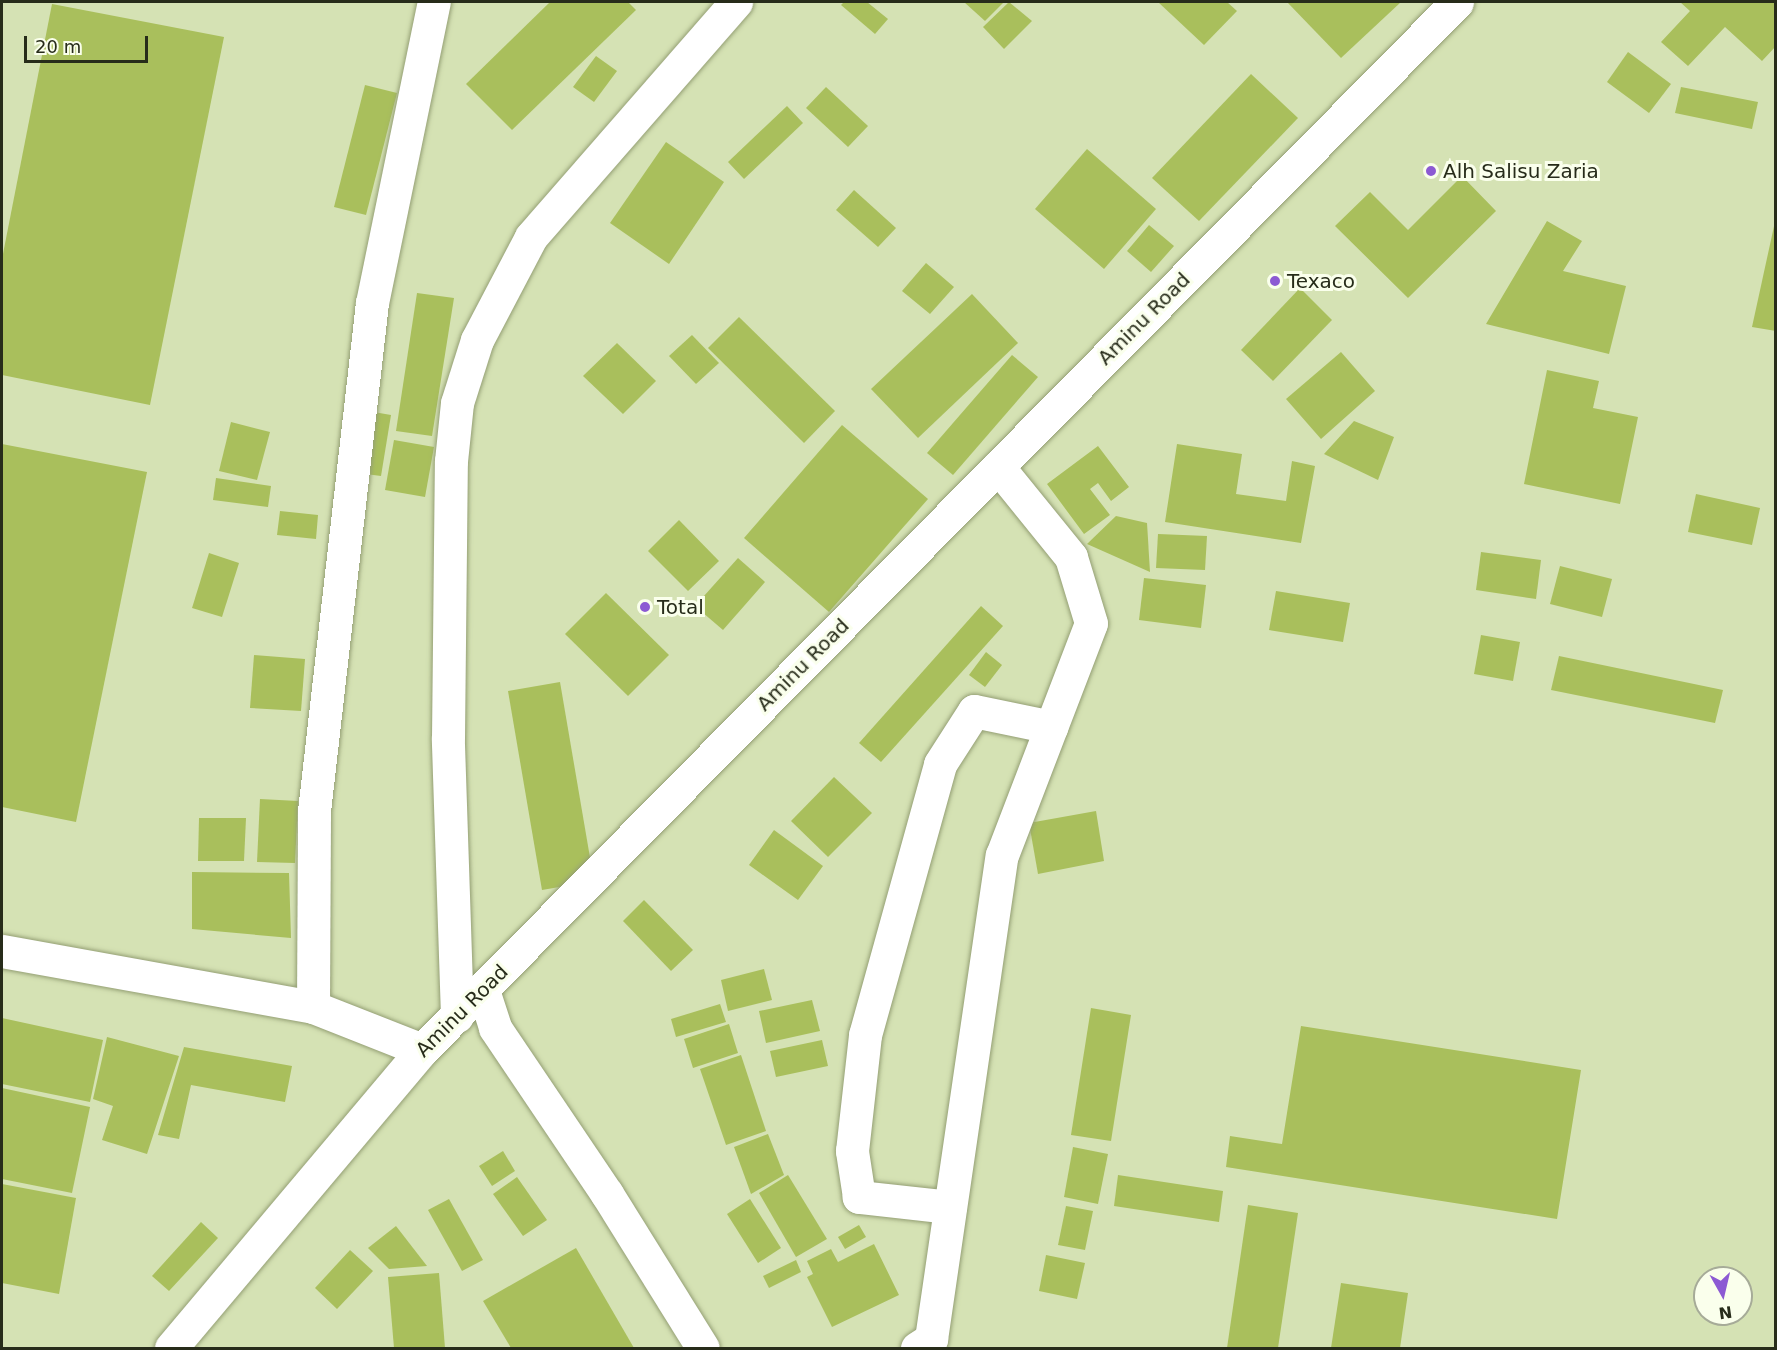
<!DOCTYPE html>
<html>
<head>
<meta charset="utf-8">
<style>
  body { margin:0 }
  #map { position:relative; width:1777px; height:1350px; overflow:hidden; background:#d5e2b4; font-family:"DejaVu Sans",sans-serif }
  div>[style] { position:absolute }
  .building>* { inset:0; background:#a9bf5c }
  .roads { filter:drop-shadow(0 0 2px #949f74) drop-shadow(0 0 2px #949f74) }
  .minor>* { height:33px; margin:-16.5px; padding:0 16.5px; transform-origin:16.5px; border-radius:16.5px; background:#fff }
  .dots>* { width:16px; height:16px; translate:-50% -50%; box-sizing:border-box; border:3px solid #faffec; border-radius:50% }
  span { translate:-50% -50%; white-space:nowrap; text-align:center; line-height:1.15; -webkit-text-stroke:6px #faffec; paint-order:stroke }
  .poi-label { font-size:20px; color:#272c1a }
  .left { translate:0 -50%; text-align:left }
  .street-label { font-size:20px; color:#272c1a }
  .frame { position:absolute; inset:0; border:3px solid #272c1a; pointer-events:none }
  .north { position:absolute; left:1693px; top:1266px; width:60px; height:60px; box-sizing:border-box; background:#faffec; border:2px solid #a6ab98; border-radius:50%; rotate:172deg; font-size:16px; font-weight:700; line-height:24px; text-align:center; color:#272c1a }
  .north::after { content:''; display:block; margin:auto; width:21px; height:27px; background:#8c5ad3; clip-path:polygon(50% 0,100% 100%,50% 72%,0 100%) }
  .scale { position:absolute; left:24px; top:36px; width:124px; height:27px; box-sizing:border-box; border:3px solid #272c1a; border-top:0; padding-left:8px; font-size:18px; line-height:21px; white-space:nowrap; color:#272c1a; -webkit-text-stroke:4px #faffec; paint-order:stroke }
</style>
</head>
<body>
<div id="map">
  <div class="building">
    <div style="clip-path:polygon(550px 2px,628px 2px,636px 10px,512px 130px,466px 84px)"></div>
    <div style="clip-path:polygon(844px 2px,867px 2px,888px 19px,875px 34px,841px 5px)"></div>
    <div style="clip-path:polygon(964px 2px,1004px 2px,985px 21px)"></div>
    <div style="clip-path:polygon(1009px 2px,1032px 21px,1004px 49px,983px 27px)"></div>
    <div style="clip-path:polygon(1158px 2px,1227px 2px,1237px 11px,1204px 45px)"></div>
    <div style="clip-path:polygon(1287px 2px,1401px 2px,1341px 58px)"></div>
    <div style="clip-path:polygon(1680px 2px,1776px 2px,1776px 46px,1762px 61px,1725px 27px,1688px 66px,1661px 42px,1690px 11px)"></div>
    <div style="clip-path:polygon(52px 4px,224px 37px,150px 405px,2px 375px,2px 259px)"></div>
    <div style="clip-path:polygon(1628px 52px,1671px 84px,1649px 113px,1607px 82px)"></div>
    <div style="clip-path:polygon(596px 56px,617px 71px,594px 102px,573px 87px)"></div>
    <div style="clip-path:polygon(1251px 74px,1298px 118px,1199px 221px,1152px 178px)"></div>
    <div style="clip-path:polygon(365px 85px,397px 93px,366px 215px,334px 207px)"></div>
    <div style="clip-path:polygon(826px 87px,868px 126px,848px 147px,806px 108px)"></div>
    <div style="clip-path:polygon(1681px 87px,1758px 102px,1752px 129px,1675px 113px)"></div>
    <div style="clip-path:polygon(787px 106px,803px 123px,744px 179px,728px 162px)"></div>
    <div style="clip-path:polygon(666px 142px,724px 182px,669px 264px,610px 223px)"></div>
    <div style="clip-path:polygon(1087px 149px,1156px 209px,1104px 269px,1035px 209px)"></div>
    <div style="clip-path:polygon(1462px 176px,1496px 211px,1408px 298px,1335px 226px,1370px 192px,1408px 230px)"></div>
    <div style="clip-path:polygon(854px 190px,896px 228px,878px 247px,836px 210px)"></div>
    <div style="clip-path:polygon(1776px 217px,1776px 331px,1752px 327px)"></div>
    <div style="clip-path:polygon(1547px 221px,1582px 241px,1563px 271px,1626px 286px,1609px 354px,1486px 324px)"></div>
    <div style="clip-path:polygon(1149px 225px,1174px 246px,1151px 272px,1127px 251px)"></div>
    <div style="clip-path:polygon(926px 263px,954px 287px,930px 314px,902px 291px)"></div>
    <div style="clip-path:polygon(1300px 288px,1332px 320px,1273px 381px,1241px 350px)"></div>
    <div style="clip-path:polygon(417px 293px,454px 298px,432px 436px,396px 431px)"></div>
    <div style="clip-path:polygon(972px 294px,1018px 343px,918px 438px,871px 389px)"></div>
    <div style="clip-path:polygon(739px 317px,835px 411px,804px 443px,708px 348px)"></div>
    <div style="clip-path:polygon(692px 335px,719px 363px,696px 384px,669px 356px)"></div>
    <div style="clip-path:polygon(617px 343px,656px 381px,623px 414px,583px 376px)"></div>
    <div style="clip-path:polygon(1341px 352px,1375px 391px,1321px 439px,1286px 399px)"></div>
    <div style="clip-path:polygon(1012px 355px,1038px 377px,953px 475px,927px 453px)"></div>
    <div style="clip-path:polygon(1547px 370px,1599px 381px,1593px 408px,1638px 417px,1620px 504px,1524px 484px)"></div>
    <div style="clip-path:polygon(368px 411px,391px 415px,381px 476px,358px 473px)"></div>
    <div style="clip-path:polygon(1354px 421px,1394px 437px,1378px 480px,1324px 454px)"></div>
    <div style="clip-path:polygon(231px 422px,270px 432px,257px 480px,219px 471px)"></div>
    <div style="clip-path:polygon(842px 425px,928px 499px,829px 612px,744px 538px)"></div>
    <div style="clip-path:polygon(394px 440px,434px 447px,425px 497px,385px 490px)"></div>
    <div style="clip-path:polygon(2px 444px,147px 472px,76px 822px,2px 807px)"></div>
    <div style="clip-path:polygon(1177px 444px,1242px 454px,1236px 494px,1286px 501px,1292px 461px,1315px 466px,1301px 543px,1165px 522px)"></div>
    <div style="clip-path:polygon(1098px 446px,1129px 487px,1111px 501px,1098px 483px,1090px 489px,1110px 515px,1084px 534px,1047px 484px)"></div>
    <div style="clip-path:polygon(216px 478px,271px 486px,268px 507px,213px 500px)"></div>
    <div style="clip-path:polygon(1696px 494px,1760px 508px,1752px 545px,1688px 532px)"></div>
    <div style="clip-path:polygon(280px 511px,318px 515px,316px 539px,277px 535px)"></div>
    <div style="clip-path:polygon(1116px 516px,1147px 523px,1150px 572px,1087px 544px)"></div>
    <div style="clip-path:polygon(679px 520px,719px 561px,688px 591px,648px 551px)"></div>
    <div style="clip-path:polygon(1158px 534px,1207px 536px,1205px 570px,1156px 568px)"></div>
    <div style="clip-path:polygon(1481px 552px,1541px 560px,1536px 599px,1476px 590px)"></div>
    <div style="clip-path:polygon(209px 553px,239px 563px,222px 617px,192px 608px)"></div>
    <div style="clip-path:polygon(738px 558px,765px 582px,723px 630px,695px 606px)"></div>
    <div style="clip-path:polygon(1560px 566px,1612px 579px,1602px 617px,1550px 604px)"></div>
    <div style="clip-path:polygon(1144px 578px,1206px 585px,1201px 628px,1139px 620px)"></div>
    <div style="clip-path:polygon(1276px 591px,1350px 603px,1343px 642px,1269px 630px)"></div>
    <div style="clip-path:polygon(606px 593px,669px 655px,628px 696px,565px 634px)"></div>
    <div style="clip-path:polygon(981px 606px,1003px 626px,881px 762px,859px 743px)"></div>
    <div style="clip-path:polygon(1481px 635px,1520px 642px,1513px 681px,1474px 674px)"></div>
    <div style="clip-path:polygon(986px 652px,1002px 665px,985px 687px,969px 675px)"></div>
    <div style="clip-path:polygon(254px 655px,305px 659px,301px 711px,250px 708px)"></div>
    <div style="clip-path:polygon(1559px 656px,1723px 690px,1715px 723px,1551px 690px)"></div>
    <div style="clip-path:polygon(560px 682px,594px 881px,542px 890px,508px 691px)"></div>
    <div style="clip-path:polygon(834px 777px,872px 813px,828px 857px,791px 821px)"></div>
    <div style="clip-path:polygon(260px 799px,298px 801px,295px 863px,257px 862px)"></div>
    <div style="clip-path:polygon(1096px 811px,1104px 861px,1038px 874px,1029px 823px)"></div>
    <div style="clip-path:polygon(199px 818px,246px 818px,244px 861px,198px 861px)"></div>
    <div style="clip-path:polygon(774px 830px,823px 866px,798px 900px,749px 865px)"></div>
    <div style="clip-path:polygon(192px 872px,289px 873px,291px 938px,192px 929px)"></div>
    <div style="clip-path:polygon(644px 900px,693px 950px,671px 971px,623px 921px)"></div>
    <div style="clip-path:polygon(764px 969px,772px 1000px,728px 1011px,721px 980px)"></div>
    <div style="clip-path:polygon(812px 1000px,820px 1031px,766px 1043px,759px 1011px)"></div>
    <div style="clip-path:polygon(720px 1004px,726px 1022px,676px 1037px,671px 1019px)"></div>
    <div style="clip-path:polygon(1091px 1008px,1131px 1015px,1111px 1141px,1071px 1135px)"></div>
    <div style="clip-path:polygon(2px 1018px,103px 1040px,90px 1102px,2px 1084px)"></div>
    <div style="clip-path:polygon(729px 1024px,738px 1053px,693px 1068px,684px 1039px)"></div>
    <div style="clip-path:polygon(1301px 1026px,1581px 1070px,1557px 1219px,1226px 1167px,1230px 1136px,1282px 1144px)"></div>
    <div style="clip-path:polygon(107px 1037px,179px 1056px,147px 1154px,102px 1140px,113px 1106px,93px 1099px)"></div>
    <div style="clip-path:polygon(822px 1040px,828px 1066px,776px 1077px,770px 1051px)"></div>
    <div style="clip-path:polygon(184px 1047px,292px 1066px,285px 1102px,191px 1085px,179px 1139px,158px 1135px)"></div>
    <div style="clip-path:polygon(741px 1055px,766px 1131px,726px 1145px,700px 1069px)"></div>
    <div style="clip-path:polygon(2px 1088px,90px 1107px,72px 1193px,2px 1179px)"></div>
    <div style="clip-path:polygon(768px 1134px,784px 1175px,751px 1194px,734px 1147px)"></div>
    <div style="clip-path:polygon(1073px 1147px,1108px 1154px,1098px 1204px,1064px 1197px)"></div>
    <div style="clip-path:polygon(503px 1151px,515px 1171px,492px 1186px,479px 1166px)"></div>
    <div style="clip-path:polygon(788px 1175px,827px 1239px,796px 1257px,759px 1193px)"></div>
    <div style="clip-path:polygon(1118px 1175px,1223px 1191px,1219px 1222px,1114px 1206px)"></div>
    <div style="clip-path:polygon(517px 1177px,547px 1220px,523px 1236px,493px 1194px)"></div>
    <div style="clip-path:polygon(2px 1184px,76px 1198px,59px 1294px,2px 1283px)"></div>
    <div style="clip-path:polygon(449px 1199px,483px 1260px,462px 1271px,428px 1210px)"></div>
    <div style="clip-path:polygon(750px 1199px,781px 1248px,758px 1263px,727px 1214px)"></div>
    <div style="clip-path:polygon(1248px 1205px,1298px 1213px,1278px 1348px,1227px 1348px)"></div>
    <div style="clip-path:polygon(1066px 1206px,1093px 1211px,1085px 1250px,1058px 1245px)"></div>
    <div style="clip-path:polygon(201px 1222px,218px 1238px,169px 1291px,152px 1276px)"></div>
    <div style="clip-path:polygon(859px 1225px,866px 1237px,845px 1249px,838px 1237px)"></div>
    <div style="clip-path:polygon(396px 1226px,427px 1266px,389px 1269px,368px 1248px)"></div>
    <div style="clip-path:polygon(874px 1244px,899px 1295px,832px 1327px,807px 1277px,813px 1274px,807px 1261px,831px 1249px,838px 1262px)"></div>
    <div style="clip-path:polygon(576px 1248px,634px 1348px,511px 1348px,483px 1301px)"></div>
    <div style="clip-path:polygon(350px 1250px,373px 1271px,337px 1309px,315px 1288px)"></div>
    <div style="clip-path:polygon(1046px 1255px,1085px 1263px,1077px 1299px,1039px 1291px)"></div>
    <div style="clip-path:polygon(796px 1260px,801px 1272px,769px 1288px,763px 1276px)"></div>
    <div style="clip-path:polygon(439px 1273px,445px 1348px,394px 1348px,388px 1277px)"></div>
    <div style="clip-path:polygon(1341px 1283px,1408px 1293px,1400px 1348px,1331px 1348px)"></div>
  </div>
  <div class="roads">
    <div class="minor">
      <div style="left:2px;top:951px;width:316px;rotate:10.2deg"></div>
      <div style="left:313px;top:1007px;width:117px;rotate:21.5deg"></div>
      <div style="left:483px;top:990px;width:40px;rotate:72deg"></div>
      <div style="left:495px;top:1028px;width:200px;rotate:56deg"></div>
      <div style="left:607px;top:1194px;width:181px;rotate:58.1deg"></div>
      <div style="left:313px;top:1007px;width:196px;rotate:-89.7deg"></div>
      <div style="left:314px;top:811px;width:511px;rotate:-83.49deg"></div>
      <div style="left:372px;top:303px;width:307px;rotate:-78.4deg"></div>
      <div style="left:457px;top:1016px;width:278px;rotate:-91.9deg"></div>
      <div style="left:448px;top:738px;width:277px;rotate:-89.4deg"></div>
      <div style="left:451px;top:461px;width:58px;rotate:-84.1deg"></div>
      <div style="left:457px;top:403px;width:66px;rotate:-72.4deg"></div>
      <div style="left:477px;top:340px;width:116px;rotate:-62.3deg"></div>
      <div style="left:531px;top:237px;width:312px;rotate:-48.9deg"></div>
      <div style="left:950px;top:1207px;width:92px;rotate:-173.7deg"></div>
      <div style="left:859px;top:1197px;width:47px;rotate:-98.7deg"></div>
      <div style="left:852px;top:1151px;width:117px;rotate:-83.6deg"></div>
      <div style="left:865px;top:1035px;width:281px;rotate:-74.5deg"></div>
      <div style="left:940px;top:764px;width:63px;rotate:-57.3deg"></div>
      <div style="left:974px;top:711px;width:79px;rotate:11.7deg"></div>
      <div style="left:171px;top:1348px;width:390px;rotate:-49.9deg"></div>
      <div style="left:422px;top:1050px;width:1473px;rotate:-45.36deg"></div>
      <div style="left:917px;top:1348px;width:17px;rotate:-33deg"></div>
      <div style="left:931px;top:1339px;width:489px;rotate:-81.7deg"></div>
      <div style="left:1002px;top:855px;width:248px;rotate:-69deg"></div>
      <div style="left:1091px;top:623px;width:69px;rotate:-106.9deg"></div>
      <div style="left:1071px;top:557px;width:116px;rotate:-129deg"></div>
    </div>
  </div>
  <div class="dots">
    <div style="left:1431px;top:171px;background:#8c5ad3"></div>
    <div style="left:1275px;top:281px;background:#8c5ad3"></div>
    <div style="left:645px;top:607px;background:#8c5ad3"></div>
  </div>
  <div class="poi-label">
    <span class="left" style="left:1443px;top:171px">Alh Salisu Zaria</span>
    <span class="left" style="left:1287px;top:281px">Texaco</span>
    <span class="left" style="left:657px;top:607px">Total</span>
  </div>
  <div class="street-label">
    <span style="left:1144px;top:319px;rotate:-45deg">Aminu Road</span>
    <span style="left:803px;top:665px;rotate:-45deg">Aminu Road</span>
    <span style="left:462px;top:1011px;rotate:-45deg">Aminu Road</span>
  </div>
  <div class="frame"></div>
  <div class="north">N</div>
  <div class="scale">20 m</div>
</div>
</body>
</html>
